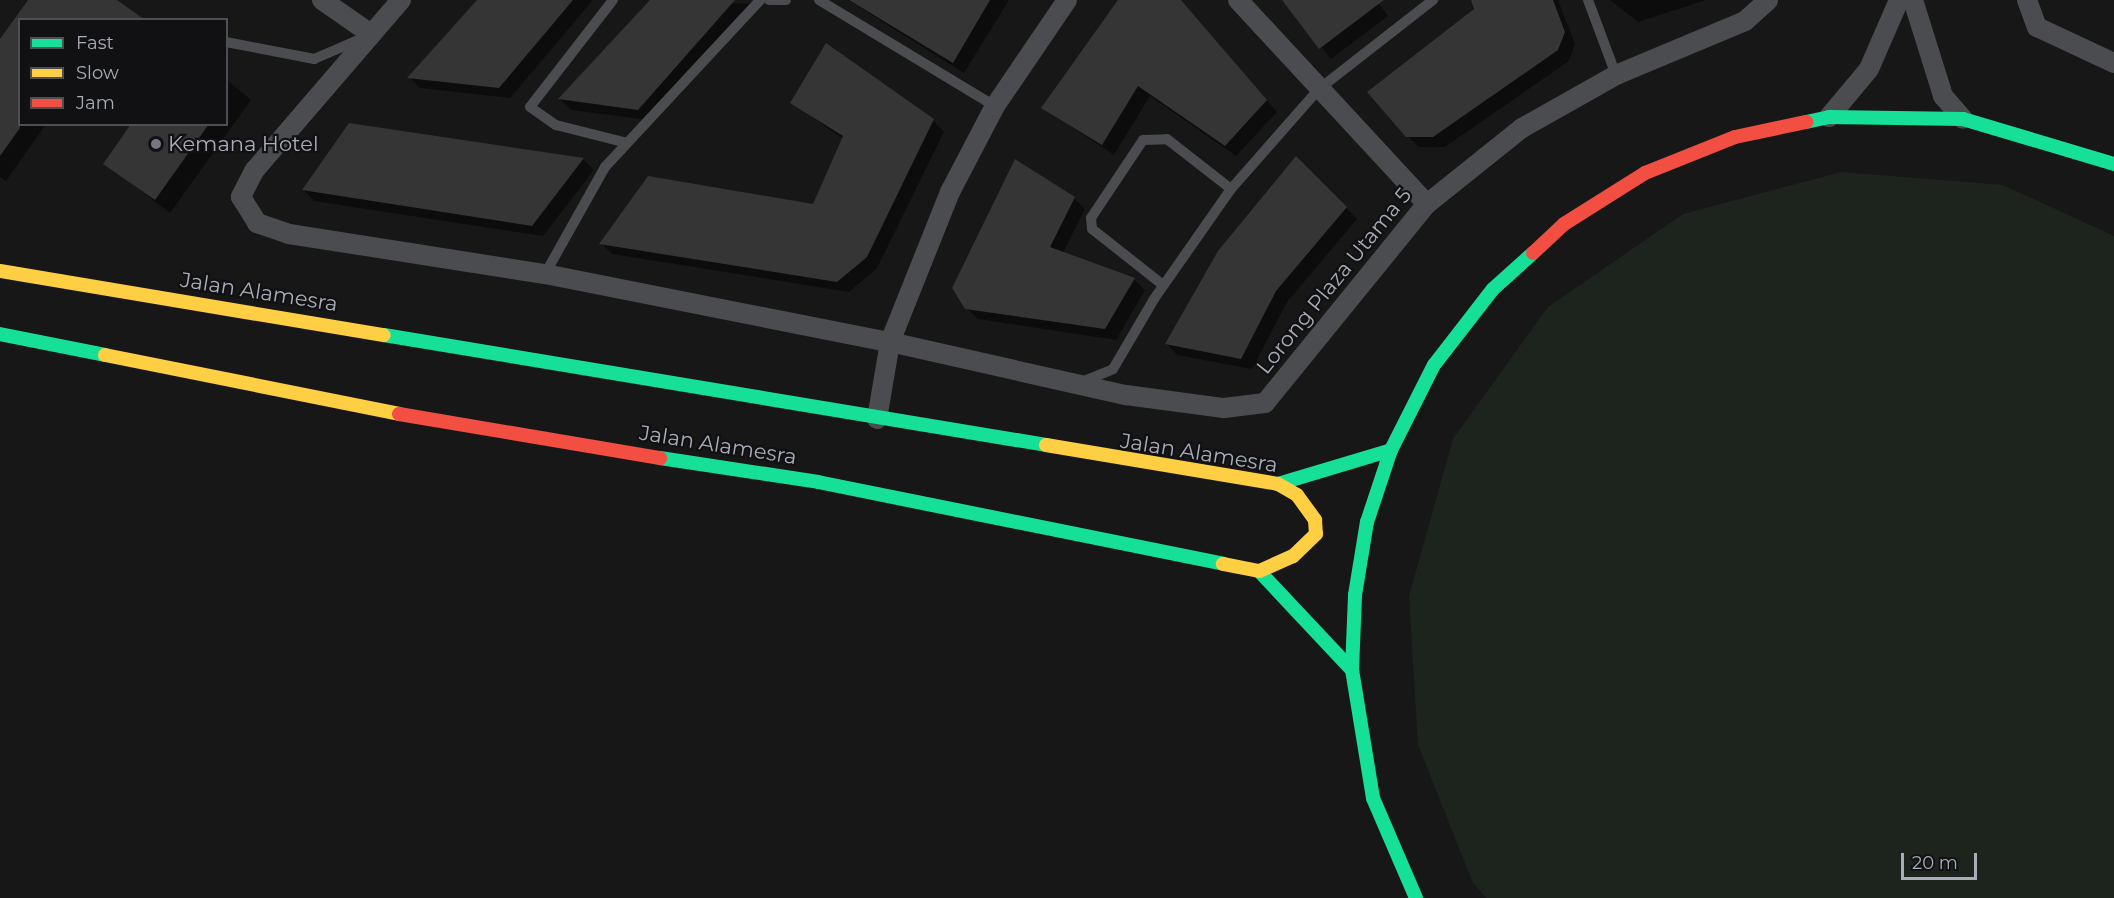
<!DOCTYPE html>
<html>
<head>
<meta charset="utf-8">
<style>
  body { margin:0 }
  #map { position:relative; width:2114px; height:898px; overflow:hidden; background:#171717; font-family:Montserrat,sans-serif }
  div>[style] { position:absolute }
  .green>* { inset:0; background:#1d241e }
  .shadow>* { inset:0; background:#0007 }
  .building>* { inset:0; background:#353536 }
  .lane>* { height:10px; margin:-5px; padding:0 5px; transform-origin:5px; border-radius:5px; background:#4b4c50 }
  .street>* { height:20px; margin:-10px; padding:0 10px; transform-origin:10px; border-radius:10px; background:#4b4c50 }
  .fast>* { height:14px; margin:-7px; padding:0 7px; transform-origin:7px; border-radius:7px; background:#16e098 }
  .slow>* { height:14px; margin:-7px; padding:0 7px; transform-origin:7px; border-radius:7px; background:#ffcf43 }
  .jam>* { height:14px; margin:-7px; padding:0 7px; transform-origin:7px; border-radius:7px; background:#f24e42 }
  .dots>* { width:16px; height:16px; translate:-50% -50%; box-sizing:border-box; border:3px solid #111113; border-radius:50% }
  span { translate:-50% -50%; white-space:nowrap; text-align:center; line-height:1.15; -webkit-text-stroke:4.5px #111113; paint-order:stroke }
  .poi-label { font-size:21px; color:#a8adb8 }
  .left { translate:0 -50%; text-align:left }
  .street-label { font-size:21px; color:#a8adb8 }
  .legend { position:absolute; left:18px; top:18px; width:210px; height:108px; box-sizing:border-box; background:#111113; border:2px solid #4d4f55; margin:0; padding:8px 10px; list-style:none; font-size:18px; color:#a8adb8 }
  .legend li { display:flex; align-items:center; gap:12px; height:30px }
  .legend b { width:30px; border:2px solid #4d4f55 }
  .scale { position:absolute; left:1901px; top:853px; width:76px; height:27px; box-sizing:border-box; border:3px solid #a8adb8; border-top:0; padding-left:8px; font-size:18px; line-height:21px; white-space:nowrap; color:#a8adb8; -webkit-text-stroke:4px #111113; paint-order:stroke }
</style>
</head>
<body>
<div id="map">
  <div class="green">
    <div style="clip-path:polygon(1841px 172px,2003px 185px,2114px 236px,2114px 898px,1486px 898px,1473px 883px,1418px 745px,1409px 596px,1453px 439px,1548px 307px,1683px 214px)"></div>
  </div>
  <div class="shadow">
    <div style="clip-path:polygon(30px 0,114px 0,20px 20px,20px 124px,46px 124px,6px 181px,0 177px,0 42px)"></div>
    <div style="clip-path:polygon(479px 0,593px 0,510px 98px,420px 88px,409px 77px)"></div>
    <div style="clip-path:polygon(652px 0,752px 4px,649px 120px,571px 110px,560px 99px)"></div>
    <div style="clip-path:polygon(848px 0,1009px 0,964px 73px)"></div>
    <div style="clip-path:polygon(1120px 0,1181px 0,1277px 112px,1236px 156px,1150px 96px,1114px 155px,1043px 108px)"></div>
    <div style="clip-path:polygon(1284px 0,1376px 0,1388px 16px,1331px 59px)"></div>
    <div style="clip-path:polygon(1472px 0,1558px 0,1575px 44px,1569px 61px,1445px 147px,1419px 147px,1407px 136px,1476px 10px)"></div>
    <div style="clip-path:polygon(1610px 0,1706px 0,1638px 22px)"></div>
    <div style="clip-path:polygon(226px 79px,251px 100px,170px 213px,105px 163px,133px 124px,226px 124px)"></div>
    <div style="clip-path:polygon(791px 102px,933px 120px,944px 132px,877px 268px,849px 292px,612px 254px,601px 243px,814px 206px,843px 139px)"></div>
    <div style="clip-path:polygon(1296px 158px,1357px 219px,1287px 302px,1252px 369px,1177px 355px,1167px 344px)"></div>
    <div style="clip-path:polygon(583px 159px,594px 170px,543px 236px,314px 201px,304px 190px)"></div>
    <div style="clip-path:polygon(1074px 198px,1085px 209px,1063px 253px,1134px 279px,1145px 290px,1116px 340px,978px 319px,966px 308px)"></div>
  </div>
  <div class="building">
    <div style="clip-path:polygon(28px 0,117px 0,145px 20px,20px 20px,20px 128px,0 156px,0 39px)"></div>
    <div style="clip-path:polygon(477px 0,573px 0,499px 88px,407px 78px)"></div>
    <div style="clip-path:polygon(650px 0,735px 0,638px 110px,558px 99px)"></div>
    <div style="clip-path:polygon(849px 0,990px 0,953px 63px)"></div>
    <div style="clip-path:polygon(1118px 0,1181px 0,1267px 100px,1225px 146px,1138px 86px,1102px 145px,1041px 108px)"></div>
    <div style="clip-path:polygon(1282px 0,1384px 0,1319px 49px)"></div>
    <div style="clip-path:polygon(1471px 0,1553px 0,1565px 32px,1558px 50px,1433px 137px,1406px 137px,1367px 92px,1474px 9px)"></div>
    <div style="clip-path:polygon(826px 43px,934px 119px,867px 257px,837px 282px,599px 244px,648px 176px,813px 204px,843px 136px,790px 103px)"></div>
    <div style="clip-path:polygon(349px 123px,584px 158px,532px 226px,302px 190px)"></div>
    <div style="clip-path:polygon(131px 124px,209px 124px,155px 200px,103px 164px)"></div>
    <div style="clip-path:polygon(1296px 156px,1347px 207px,1276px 291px,1241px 359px,1165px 344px,1218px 251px)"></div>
    <div style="clip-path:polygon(1015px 159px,1075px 197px,1050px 247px,1135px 278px,1105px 329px,965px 309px,952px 288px)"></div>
  </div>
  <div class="lane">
    <div style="left:613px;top:0;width:135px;rotate:127.8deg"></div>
    <div style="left:530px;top:107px;width:32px;rotate:35deg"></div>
    <div style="left:556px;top:125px;width:73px;rotate:14.2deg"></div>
    <div style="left:769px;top:0;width:17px"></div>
    <div style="left:819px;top:0;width:205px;rotate:31.1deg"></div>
    <div style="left:1588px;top:0;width:80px;rotate:69.5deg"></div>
    <div style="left:226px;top:42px;width:90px;rotate:10.9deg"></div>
    <div style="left:314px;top:59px;width:53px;rotate:-23.2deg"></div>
    <div style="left:545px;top:274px;width:123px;rotate:-60.7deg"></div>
    <div style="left:605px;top:167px;width:228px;rotate:-47.1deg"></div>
    <div style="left:1163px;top:285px;width:90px;rotate:-141.7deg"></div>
    <div style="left:1092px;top:229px;width:11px;rotate:-95deg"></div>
    <div style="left:1091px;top:218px;width:94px;rotate:-56.3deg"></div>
    <div style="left:1143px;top:140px;width:24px;rotate:-2deg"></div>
    <div style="left:1167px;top:139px;width:81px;rotate:38deg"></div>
    <div style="left:1084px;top:381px;width:31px;rotate:-22deg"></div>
    <div style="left:1113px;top:369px;width:81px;rotate:-59.6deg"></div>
    <div style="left:1154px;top:299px;width:134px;rotate:-55deg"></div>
    <div style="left:1231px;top:189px;width:133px;rotate:-48.7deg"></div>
    <div style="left:1319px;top:89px;width:145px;rotate:-38deg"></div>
  </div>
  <div class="street">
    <div style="left:322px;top:0;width:60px;rotate:34.8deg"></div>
    <div style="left:401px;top:0;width:225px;rotate:130.7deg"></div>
    <div style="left:254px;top:171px;width:29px;rotate:117deg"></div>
    <div style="left:241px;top:197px;width:31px;rotate:58deg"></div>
    <div style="left:257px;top:223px;width:34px;rotate:19deg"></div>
    <div style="left:289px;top:234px;width:259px;rotate:8.9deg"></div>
    <div style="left:545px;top:274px;width:352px;rotate:11.2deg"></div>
    <div style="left:890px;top:342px;width:242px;rotate:12.7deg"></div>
    <div style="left:1126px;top:395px;width:99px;rotate:7.6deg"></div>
    <div style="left:1224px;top:408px;width:41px;rotate:-7deg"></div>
    <div style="left:1265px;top:403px;width:257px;rotate:-50.9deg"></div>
    <div style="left:1427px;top:204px;width:122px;rotate:-38.7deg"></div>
    <div style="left:1522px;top:128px;width:108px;rotate:-29.4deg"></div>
    <div style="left:1616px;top:75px;width:140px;rotate:-22.7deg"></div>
    <div style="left:1745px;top:21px;width:31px;rotate:-42deg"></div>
    <div style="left:1238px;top:0;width:278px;rotate:47.2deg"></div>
    <div style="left:1913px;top:0;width:101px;rotate:72.6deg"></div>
    <div style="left:1943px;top:96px;width:30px;rotate:49deg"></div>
    <div style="left:2027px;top:0;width:29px;rotate:70deg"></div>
    <div style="left:2037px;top:27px;width:85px;rotate:25.1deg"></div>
    <div style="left:1829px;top:117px;width:62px;rotate:-50.2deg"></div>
    <div style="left:1869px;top:69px;width:75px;rotate:-66.5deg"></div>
    <div style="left:877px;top:419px;width:78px;rotate:-80.4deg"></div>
    <div style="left:890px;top:342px;width:162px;rotate:-68.2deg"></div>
    <div style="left:950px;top:192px;width:97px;rotate:-62.4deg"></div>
    <div style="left:995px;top:106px;width:128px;rotate:-55.8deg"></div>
  </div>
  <div class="fast">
    <div style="left:1806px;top:122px;width:24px;rotate:-12deg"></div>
    <div style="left:1829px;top:117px;width:134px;rotate:0.9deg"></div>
    <div style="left:1963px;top:119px;width:158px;rotate:16.6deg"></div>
    <div style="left:0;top:334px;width:107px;rotate:11.3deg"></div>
    <div style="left:384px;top:335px;width:671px;rotate:9.43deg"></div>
    <div style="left:660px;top:458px;width:160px;rotate:8.6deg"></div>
    <div style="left:818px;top:482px;width:413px;rotate:11.4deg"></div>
    <div style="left:1278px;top:484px;width:118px;rotate:-16.7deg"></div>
    <div style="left:1259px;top:571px;width:136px;rotate:46.8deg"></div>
    <div style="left:1416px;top:898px;width:109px;rotate:-113.3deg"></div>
    <div style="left:1373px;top:798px;width:130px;rotate:-99.3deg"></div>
    <div style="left:1352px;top:670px;width:75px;rotate:-87.7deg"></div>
    <div style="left:1355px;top:595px;width:74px;rotate:-80.7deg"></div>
    <div style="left:1367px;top:522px;width:76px;rotate:-71.6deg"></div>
    <div style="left:1391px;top:450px;width:95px;rotate:-63.2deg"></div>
    <div style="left:1434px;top:365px;width:96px;rotate:-52.2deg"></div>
    <div style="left:1493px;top:289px;width:54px;rotate:-42deg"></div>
  </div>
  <div class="slow">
    <div style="left:0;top:271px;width:389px;rotate:9.5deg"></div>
    <div style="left:105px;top:355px;width:300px;rotate:11.3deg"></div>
    <div style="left:1046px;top:445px;width:235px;rotate:9.5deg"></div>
    <div style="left:1278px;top:484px;width:22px;rotate:30deg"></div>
    <div style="left:1297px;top:495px;width:31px;rotate:54deg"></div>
    <div style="left:1315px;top:520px;width:14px;rotate:86deg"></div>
    <div style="left:1316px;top:534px;width:32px;rotate:136deg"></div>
    <div style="left:1293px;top:556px;width:37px;rotate:156deg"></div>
    <div style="left:1259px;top:571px;width:37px;rotate:-169deg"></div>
  </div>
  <div class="jam">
    <div style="left:1533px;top:253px;width:42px;rotate:-43.1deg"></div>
    <div style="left:1564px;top:224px;width:96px;rotate:-32.2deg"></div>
    <div style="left:1645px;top:173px;width:97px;rotate:-21.8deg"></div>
    <div style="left:1735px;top:137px;width:73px;rotate:-11.9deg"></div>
    <div style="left:399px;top:414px;width:265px;rotate:9.6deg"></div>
  </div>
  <div class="dots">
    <div style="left:156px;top:144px;background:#757880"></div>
  </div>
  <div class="poi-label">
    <span class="left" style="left:168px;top:144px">Kemana Hotel</span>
  </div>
  <div class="street-label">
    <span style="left:1334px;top:281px;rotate:-51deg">Lorong Plaza Utama 5</span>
    <span style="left:259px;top:292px;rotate:9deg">Jalan Alamesra</span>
    <span style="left:718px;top:445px;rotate:9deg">Jalan Alamesra</span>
    <span style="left:1199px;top:453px;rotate:9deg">Jalan Alamesra</span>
  </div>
  <ul class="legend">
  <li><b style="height:8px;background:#16e098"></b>Fast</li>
  <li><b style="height:8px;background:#ffcf43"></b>Slow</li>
  <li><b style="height:8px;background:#f24e42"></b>Jam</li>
  </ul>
  <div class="scale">20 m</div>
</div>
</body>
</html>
